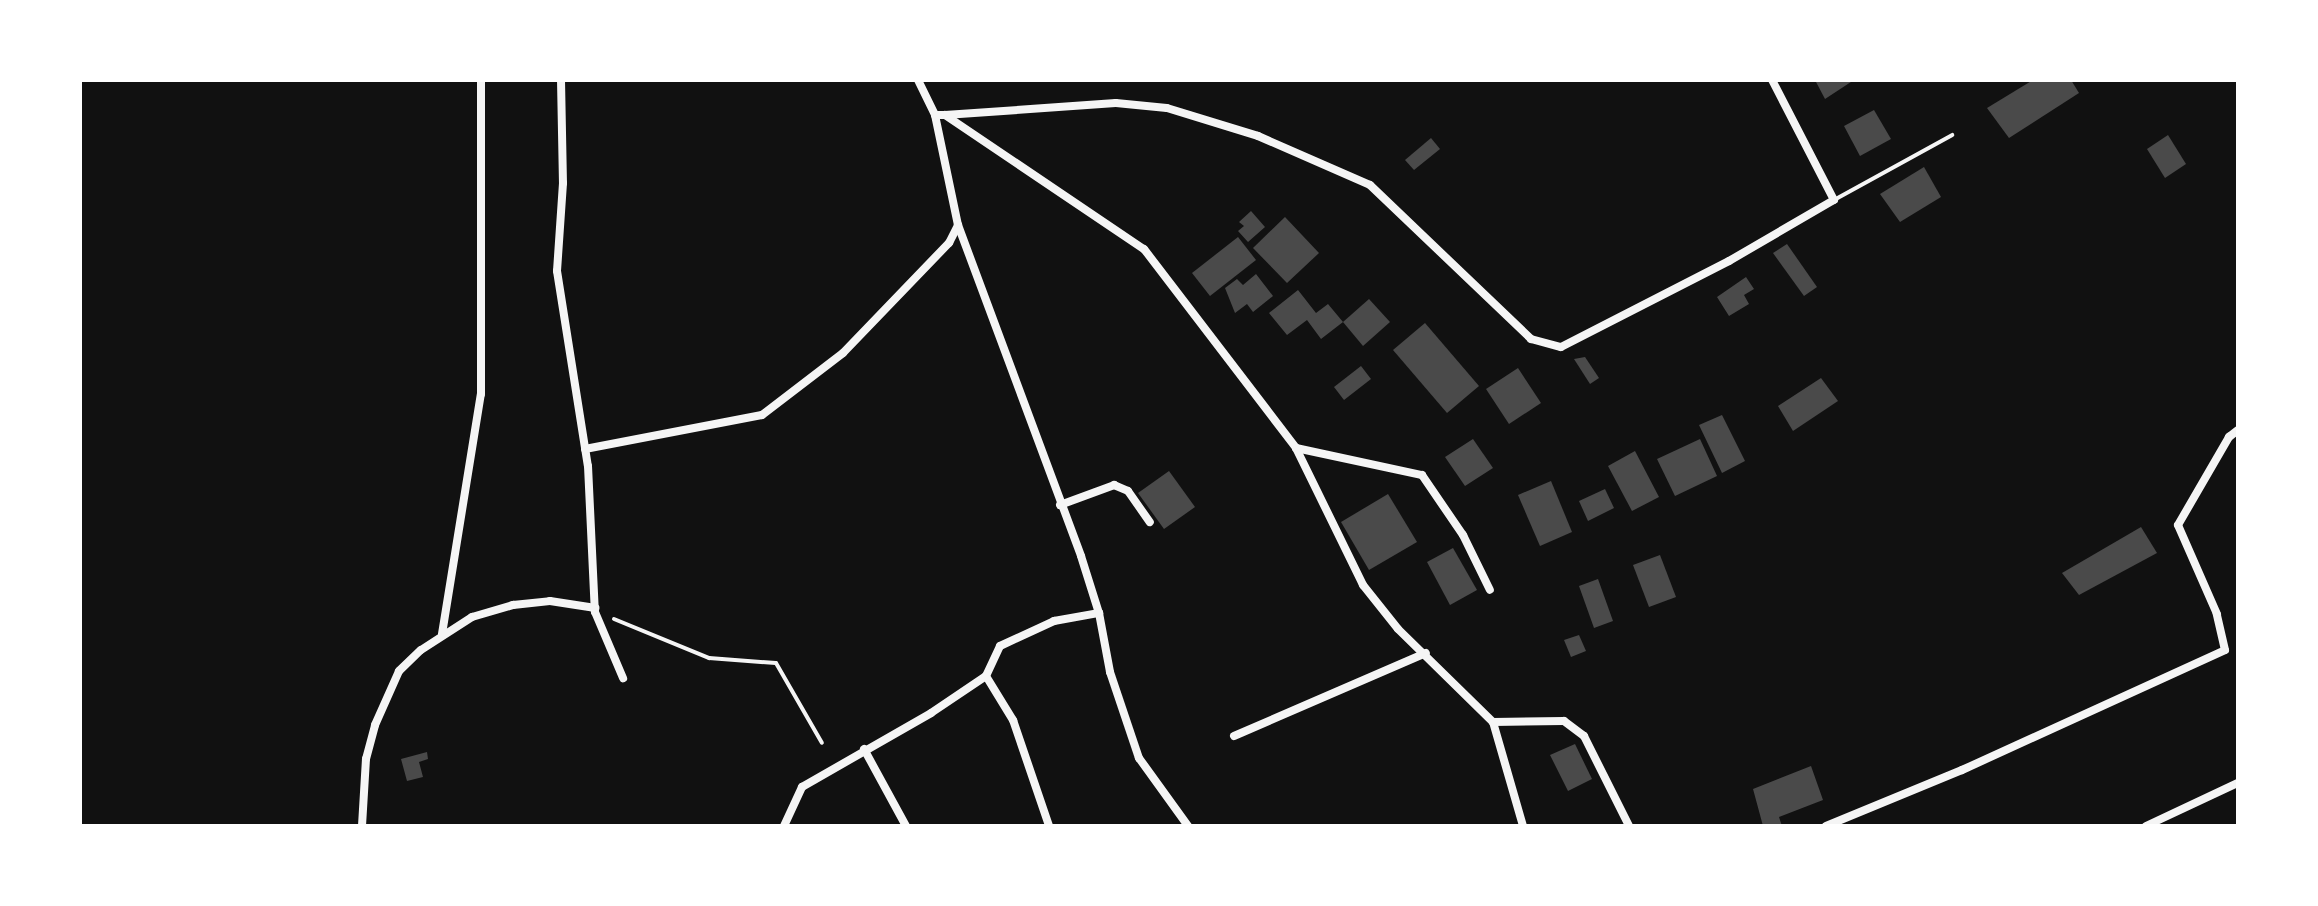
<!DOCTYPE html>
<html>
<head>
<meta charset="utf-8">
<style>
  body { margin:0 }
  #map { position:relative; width:2318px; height:906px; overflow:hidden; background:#111; font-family:"Roboto Serif",serif }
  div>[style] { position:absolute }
  .building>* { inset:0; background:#4a4a4a }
  .path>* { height:4px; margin:-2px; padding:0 2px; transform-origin:2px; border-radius:2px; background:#f5f5f5 }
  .service>* { height:4px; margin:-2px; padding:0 2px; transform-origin:2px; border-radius:2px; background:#f5f5f5 }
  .minor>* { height:8px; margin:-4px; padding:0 4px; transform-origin:4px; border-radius:4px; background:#f5f5f5 }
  span { translate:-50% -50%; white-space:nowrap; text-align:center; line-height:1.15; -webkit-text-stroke:10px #fff; paint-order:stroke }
  .frame { position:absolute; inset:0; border:82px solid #fff; pointer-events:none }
</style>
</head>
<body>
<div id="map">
  <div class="building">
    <div style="clip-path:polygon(1815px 80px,1854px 80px,1825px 99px)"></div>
    <div style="clip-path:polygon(2033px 80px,2071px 80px,2079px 93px,2009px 138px,1987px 108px)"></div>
    <div style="clip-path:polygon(1874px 110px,1891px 139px,1860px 156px,1844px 126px)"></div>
    <div style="clip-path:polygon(2168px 135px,2186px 164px,2165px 178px,2147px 149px)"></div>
    <div style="clip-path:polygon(1431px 138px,1440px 149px,1414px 170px,1405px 160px)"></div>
    <div style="clip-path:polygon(1924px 167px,1941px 197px,1900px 222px,1880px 194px)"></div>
    <div style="clip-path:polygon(1251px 211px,1265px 227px,1248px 242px,1238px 231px,1244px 226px,1239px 222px)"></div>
    <div style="clip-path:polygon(1285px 217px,1319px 253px,1287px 283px,1253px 248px)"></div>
    <div style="clip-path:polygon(1238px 237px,1256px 260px,1210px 296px,1192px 273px)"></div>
    <div style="clip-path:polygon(1787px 244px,1817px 287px,1804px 296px,1773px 253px)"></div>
    <div style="clip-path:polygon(1256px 274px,1273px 296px,1253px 312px,1247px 304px,1235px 313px,1225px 288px,1237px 279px,1243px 285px)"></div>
    <div style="clip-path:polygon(1746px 277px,1754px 289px,1744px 295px,1749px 304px,1729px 316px,1717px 297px)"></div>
    <div style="clip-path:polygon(1298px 290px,1316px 313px,1328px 304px,1343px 322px,1321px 339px,1307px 320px,1287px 335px,1269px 313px)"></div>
    <div style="clip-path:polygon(1369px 299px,1390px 322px,1363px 346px,1343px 322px)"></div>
    <div style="clip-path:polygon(1425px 323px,1479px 386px,1447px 413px,1393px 350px)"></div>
    <div style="clip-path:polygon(1585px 357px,1599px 378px,1590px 384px,1574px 359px)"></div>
    <div style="clip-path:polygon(1361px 366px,1371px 379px,1344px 400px,1334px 387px)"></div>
    <div style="clip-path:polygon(1518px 368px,1541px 403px,1509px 424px,1486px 389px)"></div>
    <div style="clip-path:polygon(1821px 378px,1838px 401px,1793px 431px,1778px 406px)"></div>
    <div style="clip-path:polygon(1722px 415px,1745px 461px,1722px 473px,1699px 425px)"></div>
    <div style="clip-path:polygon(1473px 439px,1493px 468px,1465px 486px,1445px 457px)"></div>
    <div style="clip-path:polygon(1700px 439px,1717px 476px,1675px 496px,1657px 459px)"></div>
    <div style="clip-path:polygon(1635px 451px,1659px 497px,1632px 511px,1608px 466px)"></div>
    <div style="clip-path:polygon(1169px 471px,1195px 507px,1164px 529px,1138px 493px)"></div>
    <div style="clip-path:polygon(1551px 481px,1572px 532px,1540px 546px,1518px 495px)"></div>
    <div style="clip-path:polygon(1605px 489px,1614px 508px,1588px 521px,1579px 501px)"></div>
    <div style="clip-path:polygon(1388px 494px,1417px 542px,1369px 570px,1341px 522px)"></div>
    <div style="clip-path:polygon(2141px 527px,2157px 553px,2079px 595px,2062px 573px)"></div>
    <div style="clip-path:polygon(1453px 548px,1477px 590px,1450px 605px,1427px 562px)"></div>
    <div style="clip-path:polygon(1660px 555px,1676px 597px,1649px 607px,1633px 565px)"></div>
    <div style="clip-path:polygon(1598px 579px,1613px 621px,1594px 628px,1579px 586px)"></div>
    <div style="clip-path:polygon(1579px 635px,1586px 651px,1571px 657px,1564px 640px)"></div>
    <div style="clip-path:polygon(1575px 744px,1592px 779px,1568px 791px,1550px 755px)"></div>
    <div style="clip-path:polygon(427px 752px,428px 759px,419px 762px,423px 777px,407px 781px,401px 759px)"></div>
    <div style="clip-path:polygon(1811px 766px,1823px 800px,1779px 817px,1782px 826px,1763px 826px,1753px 789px)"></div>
  </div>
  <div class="path">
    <div style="left:614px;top:619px;width:103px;rotate:22.3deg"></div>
    <div style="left:709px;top:658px;width:67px;rotate:4.3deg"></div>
    <div style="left:776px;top:663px;width:92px;rotate:60.1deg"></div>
  </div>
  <div class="service">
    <div style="left:1834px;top:200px;width:135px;rotate:-28.8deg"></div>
  </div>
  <div class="minor">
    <div style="left:561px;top:80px;width:103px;rotate:88.9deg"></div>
    <div style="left:563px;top:183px;width:88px;rotate:93.9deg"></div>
    <div style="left:557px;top:271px;width:197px;rotate:81deg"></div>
    <div style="left:588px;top:466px;width:146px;rotate:87.3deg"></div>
    <div style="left:595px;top:612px;width:72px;rotate:67deg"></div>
    <div style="left:918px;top:80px;width:39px;rotate:64deg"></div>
    <div style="left:935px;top:115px;width:10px"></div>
    <div style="left:945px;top:115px;width:240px;rotate:34deg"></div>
    <div style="left:1144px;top:249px;width:250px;rotate:52.6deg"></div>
    <div style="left:1296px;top:448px;width:153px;rotate:63.9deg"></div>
    <div style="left:1363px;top:585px;width:56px;rotate:51.5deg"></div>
    <div style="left:1398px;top:629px;width:133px;rotate:44.4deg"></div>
    <div style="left:1493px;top:722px;width:71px;rotate:-0.8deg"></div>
    <div style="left:1564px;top:721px;width:25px;rotate:37deg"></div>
    <div style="left:1584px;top:736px;width:101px;rotate:63.4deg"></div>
    <div style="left:935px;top:115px;width:112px;rotate:78.2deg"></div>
    <div style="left:958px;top:225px;width:353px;rotate:69.6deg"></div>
    <div style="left:1081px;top:556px;width:60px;rotate:72.5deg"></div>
    <div style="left:1099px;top:613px;width:60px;rotate:79.4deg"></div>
    <div style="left:1110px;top:672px;width:91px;rotate:71.4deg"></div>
    <div style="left:1139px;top:758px;width:84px;rotate:54.2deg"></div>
    <div style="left:945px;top:115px;width:171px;rotate:-4deg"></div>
    <div style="left:1116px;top:103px;width:51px;rotate:5.6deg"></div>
    <div style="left:1167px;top:108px;width:95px;rotate:17.1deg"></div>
    <div style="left:1258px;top:136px;width:122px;rotate:23.6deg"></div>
    <div style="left:1370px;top:185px;width:223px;rotate:43.7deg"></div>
    <div style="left:1531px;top:339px;width:31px;rotate:15deg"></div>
    <div style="left:1561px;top:347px;width:189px;rotate:-27.1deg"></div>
    <div style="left:1729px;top:261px;width:121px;rotate:-30.2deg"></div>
    <div style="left:1834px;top:200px;width:135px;rotate:-117.3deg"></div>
    <div style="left:1296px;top:448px;width:129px;rotate:12.1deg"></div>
    <div style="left:1422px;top:475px;width:73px;rotate:55.7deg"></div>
    <div style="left:1463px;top:535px;width:61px;rotate:63.9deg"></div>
    <div style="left:585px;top:449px;width:180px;rotate:-10.9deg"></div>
    <div style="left:762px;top:415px;width:102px;rotate:-37.4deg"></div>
    <div style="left:843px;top:353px;width:153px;rotate:-46.1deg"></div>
    <div style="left:949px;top:243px;width:20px;rotate:-63deg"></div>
    <div style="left:1060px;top:505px;width:58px;rotate:-20.3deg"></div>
    <div style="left:1114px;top:485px;width:15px;rotate:23deg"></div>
    <div style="left:1128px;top:491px;width:38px;rotate:55deg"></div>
    <div style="left:442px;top:634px;width:243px;rotate:-80.8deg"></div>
    <div style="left:481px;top:394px;width:314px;rotate:-90deg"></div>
    <div style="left:986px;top:676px;width:52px;rotate:58.5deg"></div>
    <div style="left:1013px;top:720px;width:112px;rotate:71.2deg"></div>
    <div style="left:1493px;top:722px;width:108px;rotate:73.9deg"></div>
    <div style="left:1234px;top:736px;width:209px;rotate:-23.4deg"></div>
    <div style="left:864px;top:749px;width:88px;rotate:61.4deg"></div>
    <div style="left:362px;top:826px;width:67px;rotate:-86.6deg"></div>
    <div style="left:366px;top:759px;width:35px;rotate:-75deg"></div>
    <div style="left:375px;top:725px;width:59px;rotate:-66deg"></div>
    <div style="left:399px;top:671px;width:30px;rotate:-44deg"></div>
    <div style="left:421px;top:650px;width:61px;rotate:-32.9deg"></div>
    <div style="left:472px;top:617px;width:43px;rotate:-16.3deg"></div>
    <div style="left:513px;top:605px;width:37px;rotate:-6deg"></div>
    <div style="left:550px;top:601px;width:46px;rotate:8.8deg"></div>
    <div style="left:784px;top:826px;width:43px;rotate:-65.2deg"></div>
    <div style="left:802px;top:787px;width:149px;rotate:-29.8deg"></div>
    <div style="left:931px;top:713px;width:66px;rotate:-33.9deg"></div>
    <div style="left:986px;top:676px;width:33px;rotate:-65deg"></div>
    <div style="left:1000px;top:646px;width:60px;rotate:-24.8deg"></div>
    <div style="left:1054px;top:621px;width:46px;rotate:-10.1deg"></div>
    <div style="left:1826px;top:826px;width:147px;rotate:-22.4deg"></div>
    <div style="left:1962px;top:770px;width:289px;rotate:-24.5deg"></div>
    <div style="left:2225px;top:650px;width:37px;rotate:-103deg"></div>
    <div style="left:2217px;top:614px;width:97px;rotate:-113.7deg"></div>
    <div style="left:2178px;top:525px;width:102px;rotate:-59.9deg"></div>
    <div style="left:2229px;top:437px;width:11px;rotate:-38deg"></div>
    <div style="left:2146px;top:826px;width:102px;rotate:-25.1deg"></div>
  </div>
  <div class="frame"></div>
</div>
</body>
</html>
